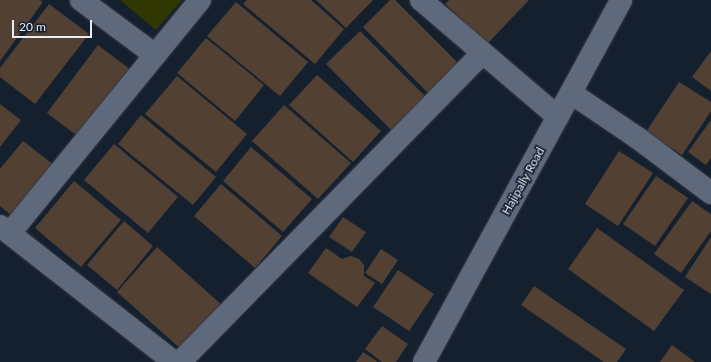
<!DOCTYPE html>
<html>
<head>
<meta charset="utf-8">
<style>
  body { margin:0 }
  #map { position:relative; width:711px; height:362px; overflow:hidden; background:#15202f; font-family:Lato,sans-serif }
  div>[style] { position:absolute }
  .green>* { inset:0; background:#303700 }
  .building>* { inset:0; background:#524033 }
  .roads { filter:drop-shadow(0 0 1px #353b48) drop-shadow(0 0 1px #353b48) }
  .street>* { height:22px; margin:-11px; padding:0 11px; transform-origin:11px; border-radius:11px; background:#5e6a7c }
  .secondary>* { height:22px; margin:-11px; padding:0 11px; transform-origin:11px; border-radius:11px; background:#5e6a7c }
  span { translate:-50% -50%; white-space:nowrap; text-align:center; line-height:1.15; -webkit-text-stroke:3.5px #15202f; paint-order:stroke }
  .street-label { font-size:12px; color:#e7eef8 }
  .scale { position:absolute; left:12px; top:20px; width:80px; height:18px; box-sizing:border-box; border:2px solid #e7eef8; border-top:0; padding-left:5px; font-size:12px; line-height:14px; white-space:nowrap; color:#e7eef8; -webkit-text-stroke:3px #15202f; paint-order:stroke }
</style>
</head>
<body>
<div id="map">
  <div class="green">
    <div style="clip-path:polygon(120px 0,182px 0,156px 30px)"></div>
  </div>
  <div class="building">
    <div style="clip-path:polygon(0 0,40px 0,43px 2px,0 61px)"></div>
    <div style="clip-path:polygon(247px 0,311px 0,344px 29px,315px 64px,243px 4px)"></div>
    <div style="clip-path:polygon(316px 0,373px 0,346px 28px)"></div>
    <div style="clip-path:polygon(390px 0,395px 0,459px 64px,429px 94px,363px 27px)"></div>
    <div style="clip-path:polygon(449px 0,529px 0,487px 44px,445px 4px)"></div>
    <div style="clip-path:polygon(236px 2px,308px 62px,280px 96px,207px 36px)"></div>
    <div style="clip-path:polygon(49px 4px,89px 34px,35px 104px,0 77px,0 68px)"></div>
    <div style="clip-path:polygon(360px 31px,430px 101px,396px 135px,326px 64px)"></div>
    <div style="clip-path:polygon(206px 38px,264px 85px,235px 121px,177px 73px)"></div>
    <div style="clip-path:polygon(98px 45px,131px 70px,80px 138px,47px 113px)"></div>
    <div style="clip-path:polygon(711px 51px,711px 91px,692px 77px)"></div>
    <div style="clip-path:polygon(317px 75px,381px 131px,353px 162px,289px 105px)"></div>
    <div style="clip-path:polygon(177px 76px,247px 134px,216px 172px,145px 114px)"></div>
    <div style="clip-path:polygon(679px 82px,711px 102px,711px 111px,682px 155px,646px 132px)"></div>
    <div style="clip-path:polygon(0 104px,21px 120px,0 147px)"></div>
    <div style="clip-path:polygon(284px 105px,351px 163px,318px 199px,252px 141px)"></div>
    <div style="clip-path:polygon(141px 115px,216px 177px,193px 205px,118px 144px)"></div>
    <div style="clip-path:polygon(711px 120px,711px 158px,706px 165px,688px 152px)"></div>
    <div style="clip-path:polygon(23px 141px,54px 165px,13px 217px,0 206px,0 169px)"></div>
    <div style="clip-path:polygon(114px 144px,178px 197px,148px 233px,84px 180px)"></div>
    <div style="clip-path:polygon(251px 147px,312px 199px,283px 232px,223px 181px)"></div>
    <div style="clip-path:polygon(619px 151px,653px 173px,618px 226px,585px 204px)"></div>
    <div style="clip-path:polygon(656px 176px,688px 198px,655px 246px,623px 224px)"></div>
    <div style="clip-path:polygon(74px 181px,121px 220px,81px 267px,35px 228px)"></div>
    <div style="clip-path:polygon(221px 184px,282px 236px,255px 268px,194px 216px)"></div>
    <div style="clip-path:polygon(692px 201px,711px 214px,711px 231px,681px 273px,654px 254px)"></div>
    <div style="clip-path:polygon(343px 217px,366px 232px,352px 252px,329px 237px)"></div>
    <div style="clip-path:polygon(124px 221px,153px 246px,117px 290px,87px 265px)"></div>
    <div style="clip-path:polygon(597px 228px,684px 290px,654px 331px,568px 269px)"></div>
    <div style="clip-path:polygon(711px 237px,711px 294px,685px 277px)"></div>
    <div style="clip-path:polygon(157px 247px,223px 306px,183px 351px,117px 292px)"></div>
    <div style="clip-path:polygon(326px 248px,342px 259px,351px 256px,359px 259px,364px 265px,364px 276px,375px 283px,357px 307px,308px 273px)"></div>
    <div style="clip-path:polygon(381px 249px,398px 260px,382px 284px,365px 273px)"></div>
    <div style="clip-path:polygon(398px 270px,434px 294px,409px 331px,373px 307px)"></div>
    <div style="clip-path:polygon(534px 286px,626px 349px,617px 362px,604px 362px,521px 305px)"></div>
    <div style="clip-path:polygon(382px 326px,408px 344px,396px 362px,382px 362px,365px 349px)"></div>
    <div style="clip-path:polygon(672px 345px,695px 362px,660px 362px)"></div>
    <div style="clip-path:polygon(363px 352px,378px 362px,356px 362px)"></div>
  </div>
  <div class="roads">
    <div class="street">
      <div style="left:81px;top:0;width:92px;rotate:36.6deg"></div>
      <div style="left:421px;top:0;width:180px;rotate:40.5deg"></div>
      <div style="left:571px;top:93px;width:82px;rotate:34.1deg"></div>
      <div style="left:639px;top:139px;width:90px;rotate:36.9deg"></div>
      <div style="left:0;top:226px;width:221px;rotate:38deg"></div>
      <div style="left:10px;top:233px;width:301px;rotate:-50.8deg"></div>
      <div style="left:180px;top:362px;width:431px;rotate:-45.6deg"></div>
    </div>
    <div class="secondary">
      <div style="left:424px;top:362px;width:412px;rotate:-61.4deg"></div>
    </div>
  </div>
  <div class="street-label">
    <span style="left:523px;top:181px;rotate:-61deg">Hajipally Road</span>
  </div>
  <div class="scale">20 m</div>
</div>
</body>
</html>
